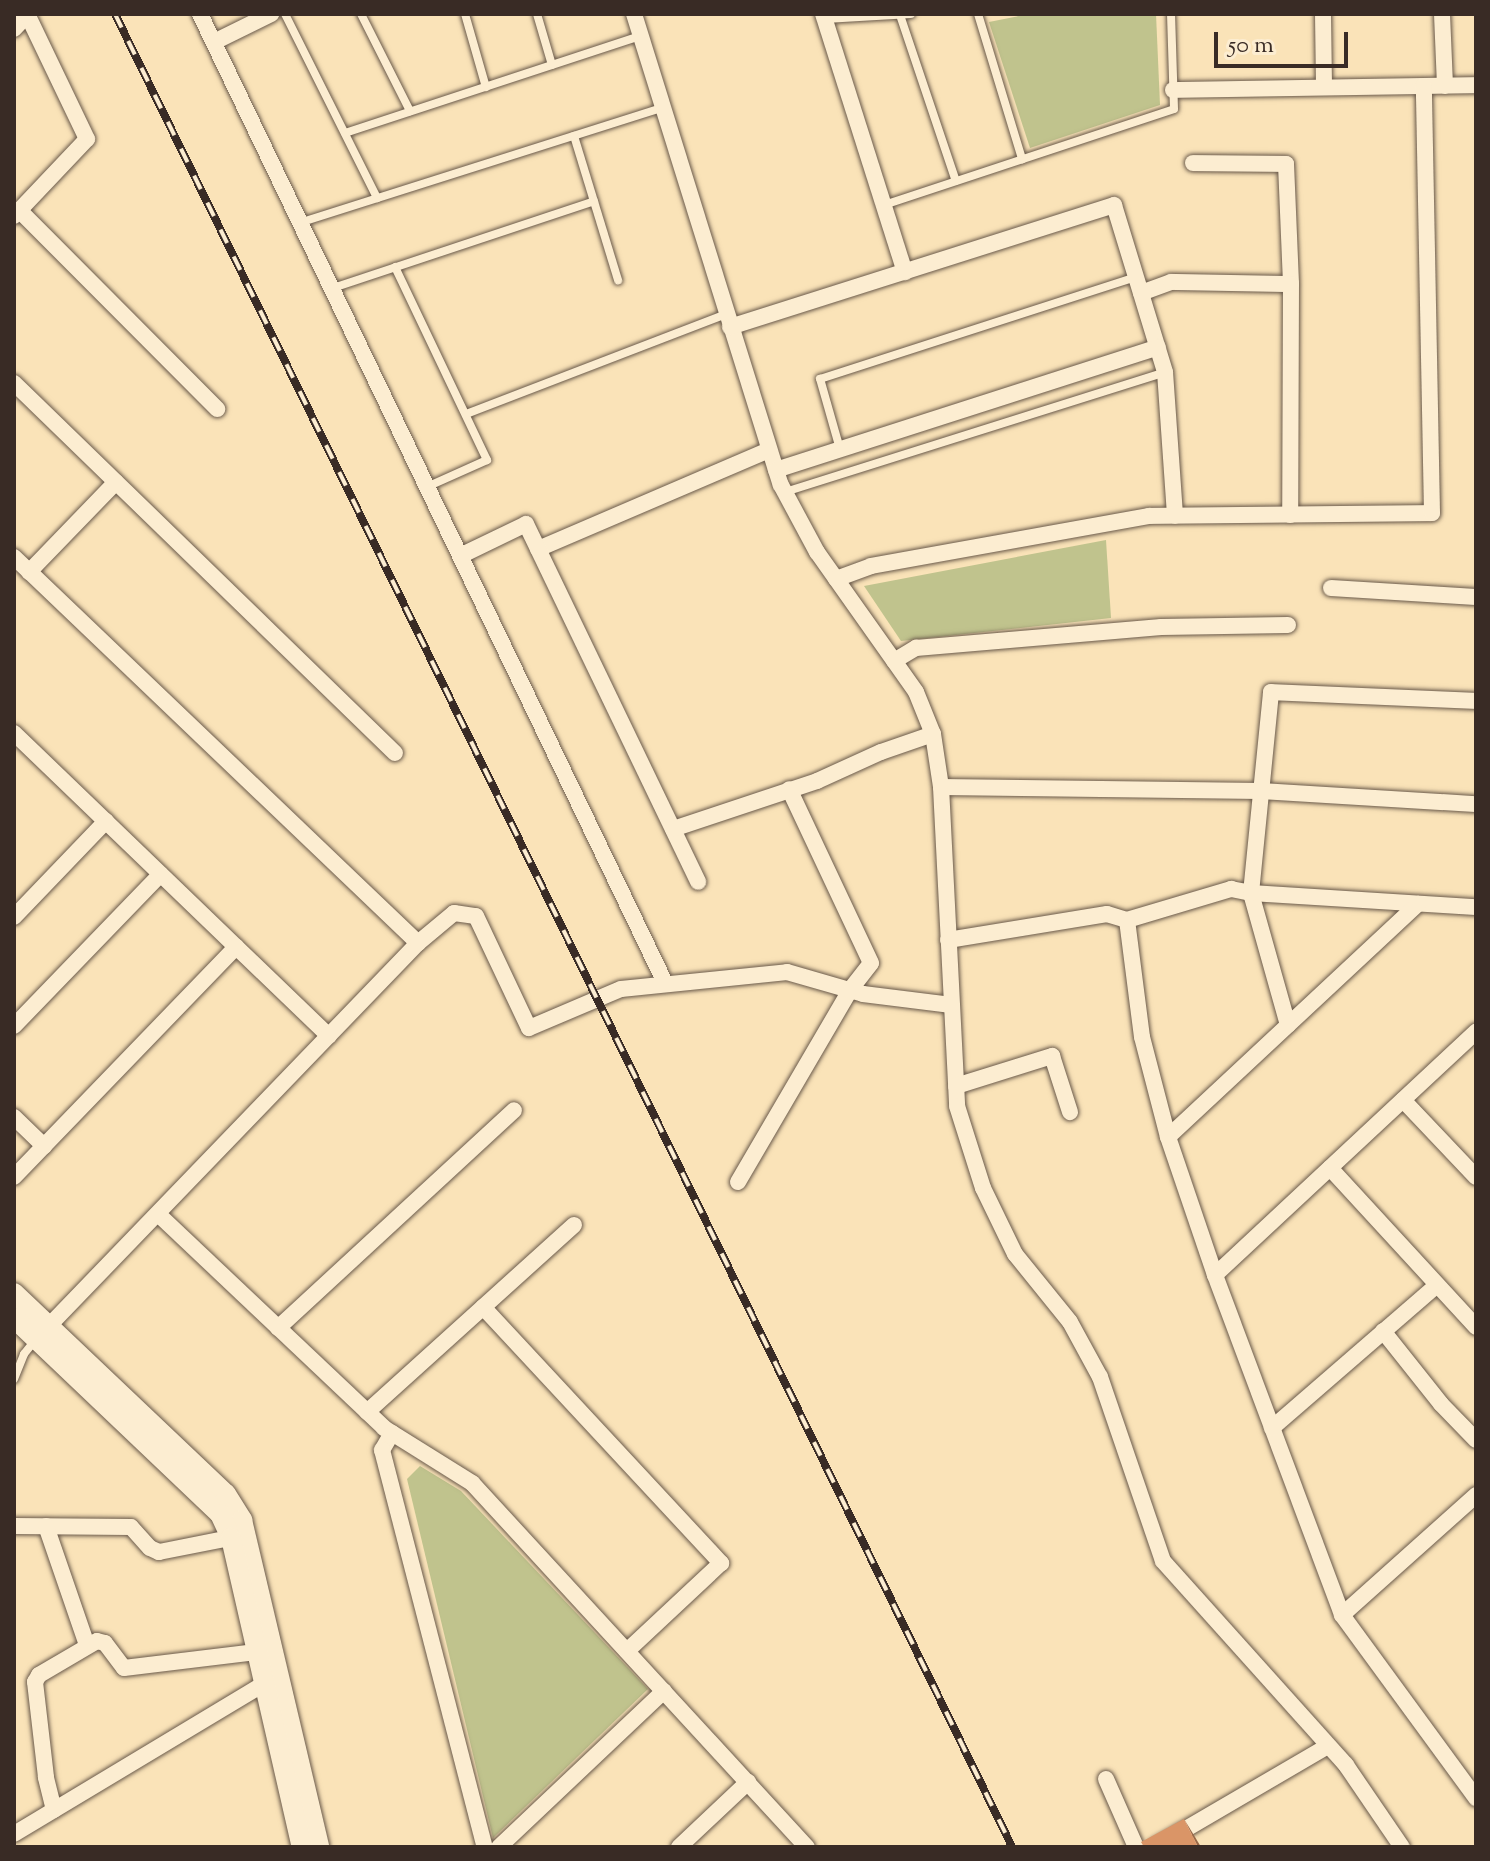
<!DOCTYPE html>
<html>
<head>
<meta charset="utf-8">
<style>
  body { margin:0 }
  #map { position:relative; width:1490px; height:1861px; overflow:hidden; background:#fae3b8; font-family:"Sorts Mill Goudy",serif }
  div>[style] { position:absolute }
  .green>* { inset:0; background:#c0c38d }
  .roads { filter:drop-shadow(0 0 2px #69594a) drop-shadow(0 0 2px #69594a) }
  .service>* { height:8px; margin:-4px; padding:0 4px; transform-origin:4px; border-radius:4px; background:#fcedd1 }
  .minor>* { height:16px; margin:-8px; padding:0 8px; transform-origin:8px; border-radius:8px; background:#fcedd1 }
  .tertiary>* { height:20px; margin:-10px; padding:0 10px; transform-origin:10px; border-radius:10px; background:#fcedd1 }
  .rail>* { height:8px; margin-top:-4px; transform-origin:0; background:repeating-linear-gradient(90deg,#fcedd1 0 15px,#392b25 0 30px); box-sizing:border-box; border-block:2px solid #392b25 }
  .shaded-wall>* { inset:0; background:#996848 }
  .building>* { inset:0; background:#da9567 }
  span { translate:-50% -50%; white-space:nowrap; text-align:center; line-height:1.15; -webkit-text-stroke:6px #fcedd1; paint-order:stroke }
  .frame { position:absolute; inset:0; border:16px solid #392b25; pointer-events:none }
  .scale { position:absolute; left:1214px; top:32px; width:134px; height:36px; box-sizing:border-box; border:4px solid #392b25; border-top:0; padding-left:10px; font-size:24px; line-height:28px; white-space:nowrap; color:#392b25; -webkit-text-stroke:6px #fcedd1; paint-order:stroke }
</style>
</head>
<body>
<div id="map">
  <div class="green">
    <div style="clip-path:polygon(1029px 14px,1156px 14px,1160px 105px,1030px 148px,989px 22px)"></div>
    <div style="clip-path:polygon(1106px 540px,1111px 618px,901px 641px,864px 586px)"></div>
    <div style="clip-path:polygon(420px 1466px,461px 1491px,648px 1689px,493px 1838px,407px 1479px)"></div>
  </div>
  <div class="roads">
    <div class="service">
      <div style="left:285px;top:14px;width:206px;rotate:63.4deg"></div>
      <div style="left:361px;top:14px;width:109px;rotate:63.2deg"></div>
      <div style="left:465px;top:14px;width:76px;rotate:74deg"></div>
      <div style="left:537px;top:14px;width:53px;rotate:73.6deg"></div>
      <div style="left:978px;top:14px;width:152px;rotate:73.1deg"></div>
      <div style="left:900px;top:15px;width:175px;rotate:71.4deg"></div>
      <div style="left:825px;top:19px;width:86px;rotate:-3.3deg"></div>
      <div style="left:345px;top:133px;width:311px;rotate:-18.2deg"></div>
      <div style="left:574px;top:136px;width:151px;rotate:73deg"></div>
      <div style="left:884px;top:205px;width:305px;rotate:-18.3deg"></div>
      <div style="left:1174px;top:109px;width:95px;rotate:-91.8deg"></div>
      <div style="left:302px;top:222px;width:378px;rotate:-17.6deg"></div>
      <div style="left:395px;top:267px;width:214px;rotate:64.5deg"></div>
      <div style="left:487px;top:460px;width:64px;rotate:155.9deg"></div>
      <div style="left:333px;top:288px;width:275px;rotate:-18.4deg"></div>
      <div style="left:466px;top:414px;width:279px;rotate:-21deg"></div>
      <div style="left:840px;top:449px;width:73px;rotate:-105.9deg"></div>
      <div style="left:820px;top:379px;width:332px;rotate:-17.9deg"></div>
      <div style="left:785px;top:492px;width:398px;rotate:-17.5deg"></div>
      <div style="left:14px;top:1379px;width:27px;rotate:-68deg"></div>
      <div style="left:24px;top:1354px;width:19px;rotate:-51deg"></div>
    </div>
    <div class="minor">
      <div style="left:200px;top:14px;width:1075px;rotate:64.36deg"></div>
      <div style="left:634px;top:14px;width:493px;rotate:72.7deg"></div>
      <div style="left:781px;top:485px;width:76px;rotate:61.8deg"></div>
      <div style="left:817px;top:552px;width:171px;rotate:54.7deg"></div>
      <div style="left:916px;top:692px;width:45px;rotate:68deg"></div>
      <div style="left:933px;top:734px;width:54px;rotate:81.4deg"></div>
      <div style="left:941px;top:787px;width:319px;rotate:87.1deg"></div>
      <div style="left:957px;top:1106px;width:86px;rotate:72.4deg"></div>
      <div style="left:983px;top:1188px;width:73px;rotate:64.1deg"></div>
      <div style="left:1015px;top:1254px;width:87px;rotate:51deg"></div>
      <div style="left:1070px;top:1322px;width:63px;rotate:61.4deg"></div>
      <div style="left:1100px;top:1377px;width:194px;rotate:71.1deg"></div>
      <div style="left:1163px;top:1561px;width:274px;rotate:48.1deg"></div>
      <div style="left:1346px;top:1765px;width:99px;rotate:55.7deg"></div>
      <div style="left:823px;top:14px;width:271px;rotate:72.4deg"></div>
      <div style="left:1323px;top:14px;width:73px;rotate:89.2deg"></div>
      <div style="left:1442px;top:14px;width:72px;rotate:87.6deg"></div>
      <div style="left:14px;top:29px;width:19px;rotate:-47deg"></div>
      <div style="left:214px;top:42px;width:64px;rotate:-26.2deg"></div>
      <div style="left:1173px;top:90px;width:303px;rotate:-0.9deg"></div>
      <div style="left:1193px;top:163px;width:93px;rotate:0.6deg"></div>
      <div style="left:1286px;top:164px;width:120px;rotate:87.6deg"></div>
      <div style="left:1291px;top:284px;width:231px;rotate:90.2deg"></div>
      <div style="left:19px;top:210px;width:281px;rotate:45.1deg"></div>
      <div style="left:14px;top:216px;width:106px;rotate:-46.5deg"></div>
      <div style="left:87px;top:139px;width:139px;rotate:-115.6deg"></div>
      <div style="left:1141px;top:293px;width:32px;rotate:-20deg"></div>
      <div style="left:1171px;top:282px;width:120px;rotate:1deg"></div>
      <div style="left:730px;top:327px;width:403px;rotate:-17.6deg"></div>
      <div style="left:1114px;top:205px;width:175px;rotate:73deg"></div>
      <div style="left:1165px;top:372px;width:144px;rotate:86deg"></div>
      <div style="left:14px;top:383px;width:531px;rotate:44.16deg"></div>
      <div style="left:776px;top:470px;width:401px;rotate:-17.8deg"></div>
      <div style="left:538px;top:549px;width:251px;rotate:-23.2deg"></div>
      <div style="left:462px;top:555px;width:71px;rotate:-25.8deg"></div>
      <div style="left:526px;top:524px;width:397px;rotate:64.3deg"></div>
      <div style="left:14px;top:557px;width:559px;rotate:43.69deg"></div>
      <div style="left:29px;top:572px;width:125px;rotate:-46deg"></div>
      <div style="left:836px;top:579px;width:37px;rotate:-20deg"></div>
      <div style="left:871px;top:566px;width:282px;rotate:-10.2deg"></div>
      <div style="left:1149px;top:516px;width:283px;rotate:-0.6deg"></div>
      <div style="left:1432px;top:513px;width:427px;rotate:-91.1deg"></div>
      <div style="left:1331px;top:588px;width:145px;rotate:3.6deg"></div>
      <div style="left:894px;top:661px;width:26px;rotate:-31deg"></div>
      <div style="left:916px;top:648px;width:246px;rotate:-4.9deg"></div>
      <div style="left:1161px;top:627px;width:127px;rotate:-0.9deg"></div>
      <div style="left:14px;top:733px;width:437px;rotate:43.9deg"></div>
      <div style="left:941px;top:787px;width:320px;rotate:0.7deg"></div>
      <div style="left:1261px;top:791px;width:215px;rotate:3.5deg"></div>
      <div style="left:673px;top:829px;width:152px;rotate:-18.4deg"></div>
      <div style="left:817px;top:781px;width:70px;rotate:-24.4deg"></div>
      <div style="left:881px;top:752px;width:55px;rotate:-19.1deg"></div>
      <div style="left:14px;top:917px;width:133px;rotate:-46.2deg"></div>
      <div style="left:1127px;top:920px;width:109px;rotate:-16.6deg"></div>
      <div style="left:1231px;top:889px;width:20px;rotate:11deg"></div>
      <div style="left:1251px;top:893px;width:225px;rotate:3.6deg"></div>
      <div style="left:948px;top:940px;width:161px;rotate:-9.3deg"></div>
      <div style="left:1107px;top:914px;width:21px;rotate:17deg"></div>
      <div style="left:1127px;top:920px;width:118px;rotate:82.7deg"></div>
      <div style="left:1142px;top:1037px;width:103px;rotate:75.4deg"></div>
      <div style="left:1168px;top:1137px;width:146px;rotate:71.2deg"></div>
      <div style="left:1215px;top:1275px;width:363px;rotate:69.5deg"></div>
      <div style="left:1342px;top:1615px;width:227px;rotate:53.8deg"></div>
      <div style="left:1288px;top:1025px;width:137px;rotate:-105.7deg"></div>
      <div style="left:1251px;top:893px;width:202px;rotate:-84.3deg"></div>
      <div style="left:1271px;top:692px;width:205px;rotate:2.5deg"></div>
      <div style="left:14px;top:1026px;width:211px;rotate:-46deg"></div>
      <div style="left:956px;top:1086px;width:101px;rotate:-17.4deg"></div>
      <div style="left:1052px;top:1056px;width:59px;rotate:72.2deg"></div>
      <div style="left:1403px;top:1100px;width:106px;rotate:46.5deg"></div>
      <div style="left:14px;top:1117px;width:42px;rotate:44deg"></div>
      <div style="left:1168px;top:1137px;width:342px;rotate:-43deg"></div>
      <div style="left:1330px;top:1168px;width:216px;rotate:47.4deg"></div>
      <div style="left:14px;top:1177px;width:320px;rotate:-46deg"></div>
      <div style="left:738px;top:1182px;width:222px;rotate:-59.7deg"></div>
      <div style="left:850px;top:990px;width:34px;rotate:-52deg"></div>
      <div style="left:871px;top:963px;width:192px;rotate:-115.2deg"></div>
      <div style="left:158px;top:1214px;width:311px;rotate:43.4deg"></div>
      <div style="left:384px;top:1428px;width:104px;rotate:32deg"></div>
      <div style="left:472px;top:1483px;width:495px;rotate:47.4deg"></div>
      <div style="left:1215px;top:1275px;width:357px;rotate:-43deg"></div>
      <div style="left:483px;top:1307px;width:350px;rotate:47.1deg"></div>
      <div style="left:721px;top:1563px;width:129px;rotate:136.9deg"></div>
      <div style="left:278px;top:1328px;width:321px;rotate:-42.7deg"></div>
      <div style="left:1383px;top:1331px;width:93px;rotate:51.5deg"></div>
      <div style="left:1441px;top:1404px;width:50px;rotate:45.8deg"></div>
      <div style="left:43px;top:1332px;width:540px;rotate:-46.05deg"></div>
      <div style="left:418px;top:943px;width:47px;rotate:-39.8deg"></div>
      <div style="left:454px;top:913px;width:22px;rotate:8deg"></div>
      <div style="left:476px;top:916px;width:124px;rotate:64.7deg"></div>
      <div style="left:529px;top:1028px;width:100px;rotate:-23deg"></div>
      <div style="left:621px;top:989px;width:167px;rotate:-5.8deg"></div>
      <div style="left:787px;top:972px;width:79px;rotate:16.1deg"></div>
      <div style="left:863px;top:994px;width:89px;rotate:7.1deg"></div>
      <div style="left:367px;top:1412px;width:279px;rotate:-42.1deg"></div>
      <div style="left:1272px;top:1428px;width:218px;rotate:-40.9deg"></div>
      <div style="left:392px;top:1433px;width:20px;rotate:120deg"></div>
      <div style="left:382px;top:1450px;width:410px;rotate:75.5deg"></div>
      <div style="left:14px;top:1526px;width:117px;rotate:0.5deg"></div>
      <div style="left:131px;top:1527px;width:28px;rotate:48deg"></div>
      <div style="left:150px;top:1548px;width:10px;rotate:24deg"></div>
      <div style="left:159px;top:1552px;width:83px;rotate:-11.2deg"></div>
      <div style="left:46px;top:1526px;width:126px;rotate:71deg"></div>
      <div style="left:1342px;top:1615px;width:180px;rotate:-41.8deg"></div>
      <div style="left:1106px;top:1779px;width:74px;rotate:66.2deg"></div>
      <div style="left:54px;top:1810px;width:34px;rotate:-104deg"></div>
      <div style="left:46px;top:1777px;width:96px;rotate:-96.6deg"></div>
      <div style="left:35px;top:1682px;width:8px;rotate:-60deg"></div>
      <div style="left:39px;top:1675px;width:67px;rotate:-30.4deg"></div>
      <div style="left:97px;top:1641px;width:8px;rotate:14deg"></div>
      <div style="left:105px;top:1643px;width:31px;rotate:53deg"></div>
      <div style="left:124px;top:1668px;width:133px;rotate:-6.9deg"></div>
      <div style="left:14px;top:1834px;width:292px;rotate:-31deg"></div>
      <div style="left:499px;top:1847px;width:227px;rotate:-43.4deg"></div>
      <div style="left:679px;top:1847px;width:95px;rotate:-43.3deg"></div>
      <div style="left:1155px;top:1847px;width:200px;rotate:-30.3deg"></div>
    </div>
    <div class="tertiary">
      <div style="left:14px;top:1293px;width:292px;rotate:43.5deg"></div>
      <div style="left:226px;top:1494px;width:31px;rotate:58deg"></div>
      <div style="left:242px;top:1520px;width:336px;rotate:76.7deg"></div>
      <div style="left:14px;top:1318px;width:284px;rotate:43.6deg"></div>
      <div style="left:220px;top:1514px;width:26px;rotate:65deg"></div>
      <div style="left:231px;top:1538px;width:317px;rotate:77.1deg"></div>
    </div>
  </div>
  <div class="rail">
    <div style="left:115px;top:14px;width:2041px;rotate:63.92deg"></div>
  </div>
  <div class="shaded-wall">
    <div style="clip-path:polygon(1184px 1819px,1192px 1832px,1201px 1847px,1198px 1847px)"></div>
  </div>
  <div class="building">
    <div style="clip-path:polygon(1184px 1819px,1198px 1847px,1144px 1847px,1141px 1842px)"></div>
  </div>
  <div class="frame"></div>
  <div class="scale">50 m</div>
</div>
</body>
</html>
